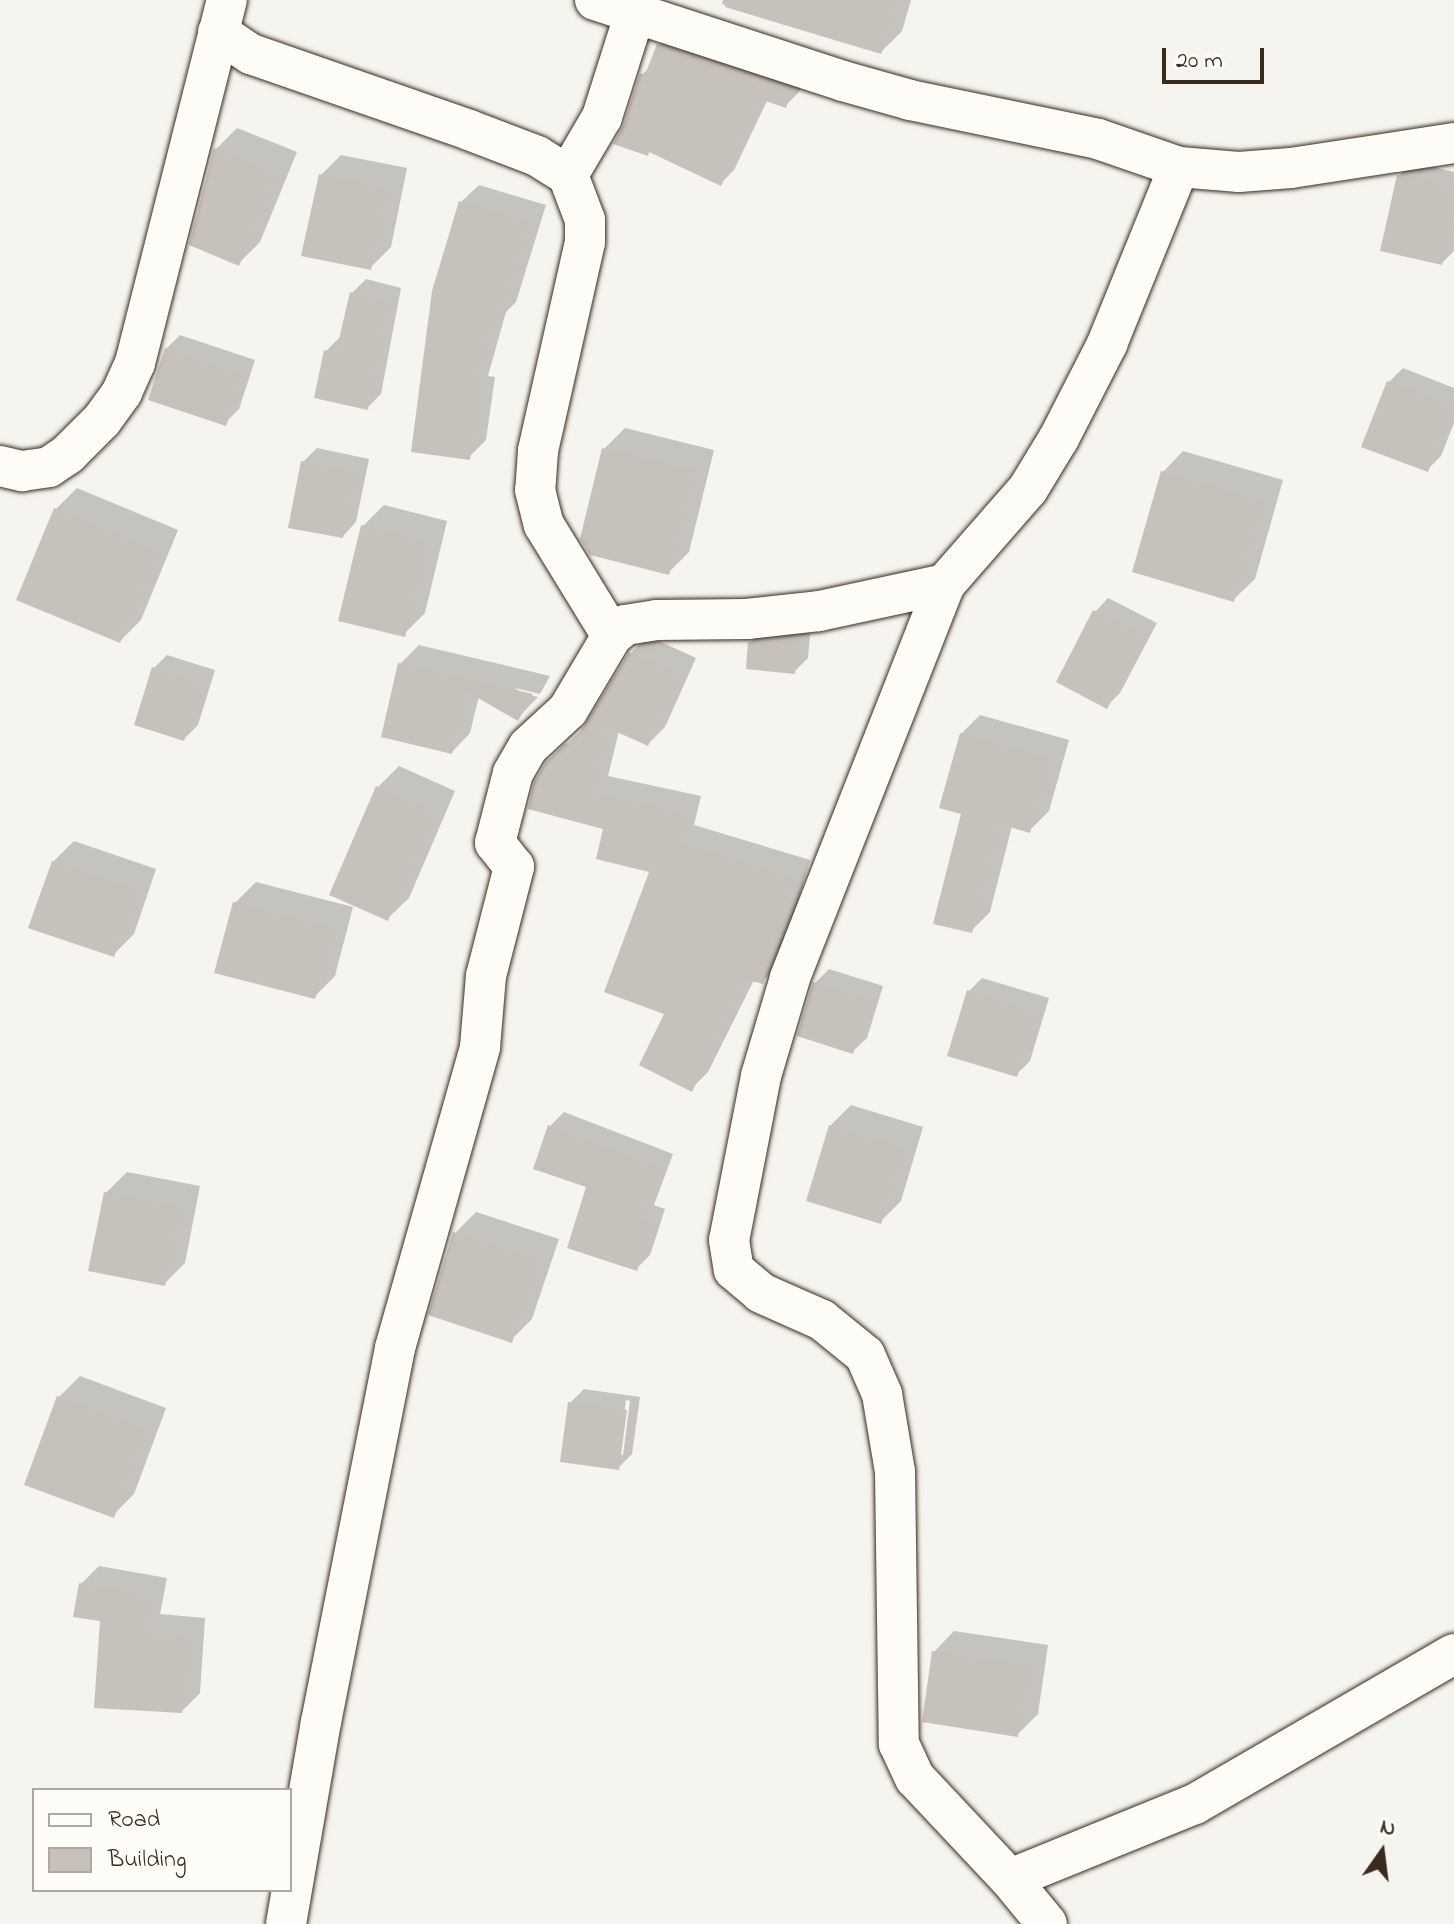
<!DOCTYPE html>
<html>
<head>
<meta charset="utf-8">
<style>
  body { margin:0 }
  #map { position:relative; width:1454px; height:1924px; overflow:hidden; background:#f5f4ee; font-family:"Indie Flower",sans-serif }
  div>[style] { position:absolute }
  .shadow>* { inset:0; background:#0003 }
  .building>* { inset:0; background:#c7c1bb }
  .roads { filter:drop-shadow(0 0 2px #3b2a1e) drop-shadow(0 0 2px #3b2a1e) }
  .minor>* { height:40px; margin:-20px; padding:0 20px; transform-origin:20px; border-radius:20px; background:#fdfcf7 }
  span { translate:-50% -50%; white-space:nowrap; text-align:center; line-height:1.15; -webkit-text-stroke:6px #fdfcf7; paint-order:stroke }
  .legend { position:absolute; left:32px; top:1788px; width:260px; height:104px; box-sizing:border-box; background:#fdfcf7; border:2px solid #afa8a0; margin:0; padding:10px 14px; list-style:none; font-size:24px; color:#3b2a1e }
  .legend li { display:flex; align-items:center; gap:16px; height:40px }
  .legend b { width:40px; border:2px solid #afa8a0 }
  .north { position:absolute; left:1342px; top:1812px; width:80px; height:80px; -webkit-text-stroke:6px #fdfcf7; paint-order:stroke; rotate:14deg; font-size:22px; font-weight:700; line-height:32px; text-align:center; color:#3b2a1e }
  .north::after { content:''; display:block; margin:auto; width:28px; height:36px; background:#3b2a1e; clip-path:polygon(50% 0,100% 100%,50% 72%,0 100%) }
  .scale { position:absolute; left:1162px; top:48px; width:102px; height:36px; box-sizing:border-box; border:4px solid #3b2a1e; border-top:0; padding-left:10px; font-size:24px; line-height:28px; white-space:nowrap; color:#3b2a1e; -webkit-text-stroke:6px #fdfcf7; paint-order:stroke }
</style>
</head>
<body>
<div id="map">
  <div class="shadow">
    <div style="clip-path:polygon(723px 0,911px 0,902px 31px,881px 52px,722px 4px)"></div>
    <div style="clip-path:polygon(672px 32px,805px 76px,799px 92px,786px 105px,768px 99px,734px 170px,720px 184px,626px 125px,642px 75px,651px 65px,659px 46px)"></div>
    <div style="clip-path:polygon(237px 128px,297px 152px,260px 242px,239px 263px,216px 149px)"></div>
    <div style="clip-path:polygon(341px 155px,407px 168px,391px 247px,370px 268px,321px 175px)"></div>
    <div style="clip-path:polygon(1413px 162px,1454px 172px,1454px 251px,1442px 263px,1399px 176px)"></div>
    <div style="clip-path:polygon(479px 185px,546px 205px,516px 302px,506px 312px,488px 376px,495px 377px,486px 440px,469px 457px,461px 202px)"></div>
    <div style="clip-path:polygon(366px 279px,401px 288px,381px 394px,367px 408px,326px 351px,340px 337px,352px 293px)"></div>
    <div style="clip-path:polygon(180px 335px,255px 360px,239px 409px,225px 423px,166px 349px)"></div>
    <div style="clip-path:polygon(1403px 368px,1454px 388px,1454px 423px,1441px 456px,1427px 470px,1389px 382px)"></div>
    <div style="clip-path:polygon(625px 428px,714px 450px,689px 552px,668px 573px,604px 449px)"></div>
    <div style="clip-path:polygon(317px 448px,369px 459px,356px 522px,343px 536px,303px 462px)"></div>
    <div style="clip-path:polygon(1183px 451px,1283px 480px,1255px 579px,1234px 599px,1163px 472px)"></div>
    <div style="clip-path:polygon(77px 488px,178px 530px,141px 620px,120px 641px,56px 509px)"></div>
    <div style="clip-path:polygon(384px 505px,447px 521px,425px 613px,404px 634px,363px 526px)"></div>
    <div style="clip-path:polygon(1108px 598px,1157px 623px,1120px 693px,1106px 707px,1095px 612px)"></div>
    <div style="clip-path:polygon(811px 624px,808px 658px,794px 672px,750px 643px,764px 629px)"></div>
    <div style="clip-path:polygon(648px 636px,696px 658px,665px 727px,648px 744px,619px 731px,608px 776px,701px 796px,694px 825px,810px 860px,779px 965px,762px 982px,754px 980px,708px 1072px,691px 1089px,667px 1013px,651px 870px,606px 828px,566px 745px,585px 727px,631px 653px)"></div>
    <div style="clip-path:polygon(419px 645px,550px 676px,540px 694px,515px 688px,521px 693px,538px 697px,518px 718px,479px 696px,470px 733px,452px 752px,400px 664px)"></div>
    <div style="clip-path:polygon(167px 655px,215px 670px,198px 725px,184px 739px,154px 668px)"></div>
    <div style="clip-path:polygon(980px 715px,1069px 740px,1049px 811px,1030px 830px,1012px 826px,990px 912px,971px 931px,961px 734px)"></div>
    <div style="clip-path:polygon(399px 766px,455px 791px,409px 898px,388px 918px,378px 787px)"></div>
    <div style="clip-path:polygon(74px 841px,156px 869px,134px 934px,113px 955px,53px 862px)"></div>
    <div style="clip-path:polygon(256px 882px,353px 907px,335px 976px,314px 997px,235px 903px)"></div>
    <div style="clip-path:polygon(829px 969px,883px 986px,867px 1038px,853px 1051px,815px 983px)"></div>
    <div style="clip-path:polygon(982px 978px,1049px 998px,1030px 1061px,1016px 1075px,969px 991px)"></div>
    <div style="clip-path:polygon(851px 1105px,923px 1127px,901px 1201px,880px 1222px,830px 1126px)"></div>
    <div style="clip-path:polygon(564px 1112px,673px 1154px,654px 1205px,665px 1209px,650px 1255px,636px 1269px,550px 1126px)"></div>
    <div style="clip-path:polygon(127px 1172px,200px 1186px,185px 1263px,164px 1284px,106px 1193px)"></div>
    <div style="clip-path:polygon(476px 1212px,559px 1239px,532px 1319px,511px 1340px,455px 1233px)"></div>
    <div style="clip-path:polygon(80px 1376px,166px 1408px,134px 1494px,113px 1515px,59px 1397px)"></div>
    <div style="clip-path:polygon(evenodd,584px 1389px,640px 1397px,632px 1454px,618px 1468px,570px 1403px,584px 1389px,626px 1400px,630px 1401px,623px 1455px,619px 1455px,626px 1400px)"></div>
    <div style="clip-path:polygon(99px 1566px,167px 1578px,160px 1614px,205px 1618px,200px 1693px,182px 1711px,102px 1620px,81px 1584px)"></div>
    <div style="clip-path:polygon(954px 1631px,1048px 1645px,1038px 1714px,1017px 1735px,934px 1652px)"></div>
  </div>
  <div class="building">
    <div style="clip-path:polygon(726px 0,898px 0,881px 54px,725px 7px)"></div>
    <div style="clip-path:polygon(657px 44px,793px 89px,786px 108px,763px 100px,721px 186px,649px 152px,648px 156px,613px 144px,624px 124px,640px 73px,645px 75px)"></div>
    <div style="clip-path:polygon(214px 148px,277px 173px,239px 266px,189px 245px)"></div>
    <div style="clip-path:polygon(319px 174px,388px 189px,371px 270px,301px 256px)"></div>
    <div style="clip-path:polygon(1397px 175px,1454px 188px,1454px 216px,1442px 265px,1380px 251px)"></div>
    <div style="clip-path:polygon(459px 201px,530px 222px,499px 321px,492px 319px,473px 393px,478px 393px,470px 460px,411px 452px,432px 291px)"></div>
    <div style="clip-path:polygon(350px 292px,388px 301px,368px 410px,314px 398px,324px 350px,336px 352px)"></div>
    <div style="clip-path:polygon(165px 348px,243px 374px,226px 426px,148px 400px)"></div>
    <div style="clip-path:polygon(1387px 381px,1454px 406px,1428px 472px,1361px 447px)"></div>
    <div style="clip-path:polygon(602px 448px,695px 471px,669px 575px,590px 555px,580px 539px)"></div>
    <div style="clip-path:polygon(301px 461px,356px 472px,343px 538px,288px 528px)"></div>
    <div style="clip-path:polygon(1161px 471px,1263px 501px,1234px 602px,1132px 572px)"></div>
    <div style="clip-path:polygon(54px 508px,158px 551px,120px 643px,16px 600px)"></div>
    <div style="clip-path:polygon(361px 525px,427px 541px,405px 637px,338px 621px)"></div>
    <div style="clip-path:polygon(1093px 610px,1145px 637px,1107px 709px,1056px 682px)"></div>
    <div style="clip-path:polygon(798px 636px,795px 674px,746px 669px,748px 642px)"></div>
    <div style="clip-path:polygon(629px 652px,681px 675px,648px 746px,608px 728px,592px 792px,685px 813px,678px 842px,795px 877px,763px 984px,747px 980px,692px 1092px,639px 1065px,664px 1014px,604px 992px,649px 872px,596px 859px,603px 829px,528px 809px,534px 782px,546px 762px,566px 743px,573px 744px)"></div>
    <div style="clip-path:polygon(398px 663px,469px 679px,533px 694px,518px 721px,466px 691px,452px 754px,381px 737px)"></div>
    <div style="clip-path:polygon(152px 667px,203px 684px,184px 741px,134px 725px)"></div>
    <div style="clip-path:polygon(960px 733px,1051px 759px,1030px 833px,999px 824px,972px 933px,933px 924px,961px 814px,939px 808px)"></div>
    <div style="clip-path:polygon(376px 786px,435px 812px,388px 921px,329px 895px)"></div>
    <div style="clip-path:polygon(52px 861px,137px 890px,114px 957px,28px 928px)"></div>
    <div style="clip-path:polygon(233px 902px,333px 928px,315px 999px,214px 973px)"></div>
    <div style="clip-path:polygon(813px 982px,870px 1000px,853px 1054px,797px 1036px)"></div>
    <div style="clip-path:polygon(967px 990px,1037px 1012px,1017px 1077px,947px 1056px)"></div>
    <div style="clip-path:polygon(548px 1125px,661px 1168px,641px 1219px,652px 1222px,637px 1271px,567px 1248px,586px 1187px,533px 1169px)"></div>
    <div style="clip-path:polygon(829px 1125px,904px 1148px,881px 1224px,806px 1201px)"></div>
    <div style="clip-path:polygon(104px 1192px,181px 1207px,165px 1286px,88px 1271px)"></div>
    <div style="clip-path:polygon(453px 1232px,539px 1259px,512px 1343px,428px 1315px)"></div>
    <div style="clip-path:polygon(57px 1396px,146px 1429px,114px 1518px,24px 1485px)"></div>
    <div style="clip-path:polygon(568px 1402px,627px 1410px,619px 1470px,560px 1462px)"></div>
    <div style="clip-path:polygon(79px 1583px,150px 1595px,143px 1632px,188px 1635px,182px 1713px,94px 1708px,100px 1621px,73px 1617px)"></div>
    <div style="clip-path:polygon(932px 1651px,1029px 1666px,1018px 1737px,922px 1722px)"></div>
  </div>
  <div class="roads">
    <div class="minor">
      <div style="left:595px;top:0;width:261px;rotate:18.1deg"></div>
      <div style="left:843px;top:81px;width:70px;rotate:15.8deg"></div>
      <div style="left:910px;top:100px;width:192px;rotate:11.7deg"></div>
      <div style="left:1098px;top:139px;width:86px;rotate:19.1deg"></div>
      <div style="left:1179px;top:167px;width:60px;rotate:4.8deg"></div>
      <div style="left:1239px;top:172px;width:52px;rotate:-4.4deg"></div>
      <div style="left:1291px;top:168px;width:165px;rotate:-8.7deg"></div>
      <div style="left:218px;top:32px;width:40px;rotate:34deg"></div>
      <div style="left:251px;top:54px;width:231px;rotate:19.2deg"></div>
      <div style="left:469px;top:130px;width:73px;rotate:20.9deg"></div>
      <div style="left:537px;top:156px;width:36px;rotate:32deg"></div>
      <div style="left:568px;top:175px;width:48px;rotate:69.3deg"></div>
      <div style="left:585px;top:220px;width:22px;rotate:90deg"></div>
      <div style="left:585px;top:242px;width:214px;rotate:102.7deg"></div>
      <div style="left:538px;top:451px;width:39px;rotate:94deg"></div>
      <div style="left:535px;top:490px;width:36px;rotate:76deg"></div>
      <div style="left:544px;top:525px;width:130px;rotate:58.5deg"></div>
      <div style="left:568px;top:175px;width:67px;rotate:-59.6deg"></div>
      <div style="left:602px;top:117px;width:109px;rotate:-72.4deg"></div>
      <div style="left:0;top:466px;width:23px;rotate:13deg"></div>
      <div style="left:22px;top:471px;width:27px;rotate:-8deg"></div>
      <div style="left:49px;top:467px;width:23px;rotate:-34deg"></div>
      <div style="left:68px;top:454px;width:48px;rotate:-45deg"></div>
      <div style="left:102px;top:420px;width:34px;rotate:-54deg"></div>
      <div style="left:122px;top:392px;width:32px;rotate:-66deg"></div>
      <div style="left:135px;top:363px;width:374px;rotate:-75.8deg"></div>
      <div style="left:945px;top:584px;width:423px;rotate:111.5deg"></div>
      <div style="left:790px;top:978px;width:102px;rotate:106.5deg"></div>
      <div style="left:761px;top:1076px;width:167px;rotate:101deg"></div>
      <div style="left:729px;top:1240px;width:30px;rotate:81deg"></div>
      <div style="left:734px;top:1270px;width:35px;rotate:40deg"></div>
      <div style="left:761px;top:1293px;width:67px;rotate:23.9deg"></div>
      <div style="left:822px;top:1320px;width:55px;rotate:39.1deg"></div>
      <div style="left:865px;top:1355px;width:43px;rotate:66.4deg"></div>
      <div style="left:882px;top:1394px;width:79px;rotate:80.5deg"></div>
      <div style="left:895px;top:1472px;width:272px;rotate:89.2deg"></div>
      <div style="left:899px;top:1744px;width:38px;rotate:65deg"></div>
      <div style="left:915px;top:1778px;width:139px;rotate:46.8deg"></div>
      <div style="left:1010px;top:1879px;width:58px;rotate:50.6deg"></div>
      <div style="left:1010px;top:1879px;width:200px;rotate:-22.1deg"></div>
      <div style="left:1195px;top:1804px;width:299px;rotate:-30.1deg"></div>
      <div style="left:286px;top:1924px;width:205px;rotate:-80.2deg"></div>
      <div style="left:321px;top:1722px;width:381px;rotate:-78.8deg"></div>
      <div style="left:395px;top:1348px;width:313px;rotate:-74.2deg"></div>
      <div style="left:480px;top:1047px;width:71px;rotate:-85.2deg"></div>
      <div style="left:486px;top:976px;width:113px;rotate:-75.6deg"></div>
      <div style="left:514px;top:867px;width:31px;rotate:-128deg"></div>
      <div style="left:495px;top:843px;width:72px;rotate:-75.6deg"></div>
      <div style="left:513px;top:773px;width:30px;rotate:-60deg"></div>
      <div style="left:528px;top:747px;width:54px;rotate:-42.8deg"></div>
      <div style="left:568px;top:710px;width:86px;rotate:-59.3deg"></div>
      <div style="left:612px;top:636px;width:17px;rotate:-40deg"></div>
      <div style="left:625px;top:625px;width:31px;rotate:-9deg"></div>
      <div style="left:656px;top:620px;width:91px;rotate:-0.6deg"></div>
      <div style="left:747px;top:619px;width:72px;rotate:-6.3deg"></div>
      <div style="left:819px;top:611px;width:129px;rotate:-12.1deg"></div>
      <div style="left:945px;top:584px;width:126px;rotate:-48.9deg"></div>
      <div style="left:1028px;top:489px;width:60px;rotate:-58.7deg"></div>
      <div style="left:1059px;top:438px;width:106px;rotate:-62.9deg"></div>
      <div style="left:1107px;top:344px;width:191px;rotate:-67.9deg"></div>
    </div>
  </div>
  <ul class="legend">
  <li><b style="height:10px;background:#fdfcf7"></b>Road</li>
  <li><b style="height:22px;background:#c7c1bb"></b>Building</li>
  </ul>
  <div class="north">N</div>
  <div class="scale">20 m</div>
</div>
</body>
</html>
